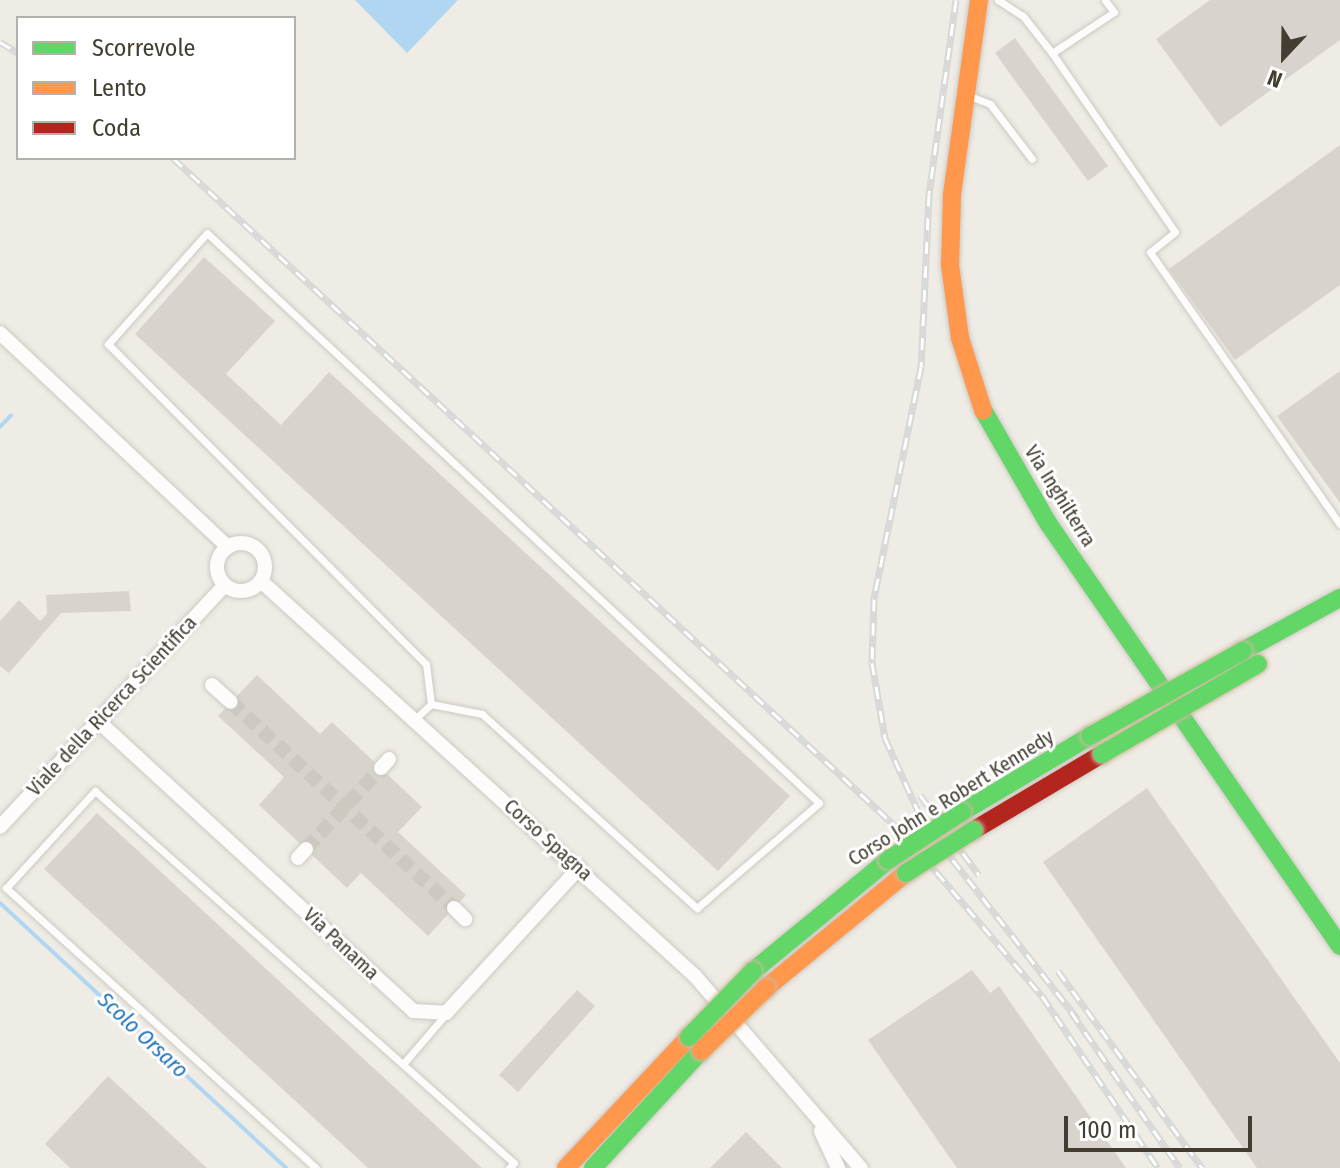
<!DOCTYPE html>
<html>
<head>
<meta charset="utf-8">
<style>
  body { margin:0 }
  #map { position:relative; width:1340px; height:1168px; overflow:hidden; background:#efece5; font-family:"Fira Sans Condensed",sans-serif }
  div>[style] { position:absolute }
  .water>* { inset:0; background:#b0d6f2 }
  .stream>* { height:4px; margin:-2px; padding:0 2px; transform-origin:2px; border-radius:2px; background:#b0d6f2 }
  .building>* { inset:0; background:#d8d4cd }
  .street-tunnel>* { height:14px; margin-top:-7px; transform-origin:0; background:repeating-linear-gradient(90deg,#cdc9c1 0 14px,transparent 0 21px) }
  .roads { filter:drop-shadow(0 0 2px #ccc9c3) drop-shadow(0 0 2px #ccc9c3) }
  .lane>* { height:7px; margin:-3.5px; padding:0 3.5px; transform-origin:3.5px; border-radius:3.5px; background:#fdfcfb }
  .street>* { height:14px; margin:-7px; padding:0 7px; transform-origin:7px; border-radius:7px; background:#fdfcfb }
  .street>.ring { margin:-7px; padding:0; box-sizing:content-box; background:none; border:14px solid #fdfcfb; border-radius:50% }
  .fast>* { height:18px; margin:-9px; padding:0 9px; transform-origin:9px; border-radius:9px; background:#63d668 }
  .slow>* { height:18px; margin:-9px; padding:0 9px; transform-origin:9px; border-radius:9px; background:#ff974d }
  .jam>* { height:18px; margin:-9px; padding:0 9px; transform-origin:9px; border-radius:9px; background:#b3261e }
  .rail>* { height:7px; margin-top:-3.5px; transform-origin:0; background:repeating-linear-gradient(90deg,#fff 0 12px,#d8d8d7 0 24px); box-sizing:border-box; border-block:2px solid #d8d8d7 }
  .bridges { filter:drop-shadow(0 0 2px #cabb9d) drop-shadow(0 0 2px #cabb9d) }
  .fast-bridge>* { height:18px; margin:-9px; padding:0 9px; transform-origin:9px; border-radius:9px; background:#63d668 }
  .slow-bridge>* { height:18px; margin:-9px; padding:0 9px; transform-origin:9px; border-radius:9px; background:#ff974d }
  span { translate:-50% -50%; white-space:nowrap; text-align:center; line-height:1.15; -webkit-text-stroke:6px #fff; paint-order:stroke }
  .street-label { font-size:20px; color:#443d31 }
  .water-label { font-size:22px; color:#2074ba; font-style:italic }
  .legend { position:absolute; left:16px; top:16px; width:280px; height:144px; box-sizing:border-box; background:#fff; border:2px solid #b4b1ad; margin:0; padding:10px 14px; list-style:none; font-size:24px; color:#443d31 }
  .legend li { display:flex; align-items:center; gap:16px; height:40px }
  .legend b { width:40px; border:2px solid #b4b1ad }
  .north { position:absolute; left:1244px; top:16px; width:80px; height:80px; -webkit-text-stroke:6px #fff; paint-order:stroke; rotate:202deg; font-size:22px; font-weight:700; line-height:32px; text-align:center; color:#443d31 }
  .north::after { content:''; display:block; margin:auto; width:28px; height:36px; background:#443d31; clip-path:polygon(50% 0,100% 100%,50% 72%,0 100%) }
  .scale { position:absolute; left:1064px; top:1116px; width:188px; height:36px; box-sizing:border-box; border:4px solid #443d31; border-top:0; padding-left:10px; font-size:24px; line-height:28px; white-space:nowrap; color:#443d31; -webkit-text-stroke:6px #fff; paint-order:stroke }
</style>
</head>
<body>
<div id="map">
  <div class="water">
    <div style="clip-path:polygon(355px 0,458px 0,407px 53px)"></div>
  </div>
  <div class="stream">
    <div style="left:0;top:427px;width:16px;rotate:-47deg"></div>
    <div style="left:0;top:903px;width:390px;rotate:42.8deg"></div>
  </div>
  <div class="building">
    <div style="clip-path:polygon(1210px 0,1340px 0,1340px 40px,1220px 127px,1156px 39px)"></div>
    <div style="clip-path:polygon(1015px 38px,1108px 166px,1088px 181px,995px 53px)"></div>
    <div style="clip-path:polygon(1340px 145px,1340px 285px,1235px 360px,1169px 269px)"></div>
    <div style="clip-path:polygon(204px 257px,275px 321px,226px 374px,281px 425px,329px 372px,790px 796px,718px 871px,135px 334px)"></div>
    <div style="clip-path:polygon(1340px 371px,1340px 503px,1277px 416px)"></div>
    <div style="clip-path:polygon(129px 591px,131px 611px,61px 613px,9px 673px,0 666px,0 621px,19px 600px,40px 621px,47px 614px,46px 595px)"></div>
    <div style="clip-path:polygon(257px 675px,320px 734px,332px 722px,422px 807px,398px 832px,466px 895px,428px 936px,361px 873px,347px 888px,259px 805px,284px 777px,218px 716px)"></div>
    <div style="clip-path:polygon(1147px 788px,1340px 1063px,1340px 1168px,1257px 1168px,1043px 862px)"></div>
    <div style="clip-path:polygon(97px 813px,482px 1168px,368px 1168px,44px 869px)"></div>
    <div style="clip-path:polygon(972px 970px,990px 993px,999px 986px,1126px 1168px,957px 1168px,868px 1040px)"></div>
    <div style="clip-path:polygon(577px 990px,595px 1006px,518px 1092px,499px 1075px)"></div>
    <div style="clip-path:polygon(108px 1076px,207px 1168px,70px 1168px,45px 1144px)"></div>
    <div style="clip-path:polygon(746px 1132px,782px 1168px,710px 1168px)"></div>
  </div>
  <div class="street-tunnel">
    <div style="left:231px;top:702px;width:304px;rotate:42.7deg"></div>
    <div style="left:306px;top:849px;width:110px;rotate:-47.2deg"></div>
  </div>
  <div class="roads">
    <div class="lane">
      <div style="left:998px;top:0;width:30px;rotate:33deg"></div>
      <div style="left:1023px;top:16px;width:47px;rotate:51.9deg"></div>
      <div style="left:1052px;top:53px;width:217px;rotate:55.5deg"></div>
      <div style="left:1175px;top:232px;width:32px;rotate:141deg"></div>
      <div style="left:1150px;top:252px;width:332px;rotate:55.1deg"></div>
      <div style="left:1052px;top:53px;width:74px;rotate:-33.5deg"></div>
      <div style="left:1114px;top:12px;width:15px;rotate:-127deg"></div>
      <div style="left:967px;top:95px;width:25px;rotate:21deg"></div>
      <div style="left:990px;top:104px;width:69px;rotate:52.6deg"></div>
      <div style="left:415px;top:719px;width:22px;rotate:-43deg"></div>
      <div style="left:431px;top:704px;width:52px;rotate:11.1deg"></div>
      <div style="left:482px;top:714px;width:290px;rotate:42.1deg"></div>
      <div style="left:697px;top:908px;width:161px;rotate:-40.7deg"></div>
      <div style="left:819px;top:803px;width:836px;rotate:-137.04deg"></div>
      <div style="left:207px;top:233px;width:149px;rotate:131.7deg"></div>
      <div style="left:108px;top:344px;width:451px;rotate:45.2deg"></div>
      <div style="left:426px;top:664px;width:40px;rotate:82.9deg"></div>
      <div style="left:403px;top:1064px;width:65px;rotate:-49.4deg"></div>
      <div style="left:316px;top:1168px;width:418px;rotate:-137.9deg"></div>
      <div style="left:6px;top:888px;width:132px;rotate:-47.5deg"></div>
      <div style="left:95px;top:791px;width:560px;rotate:41.6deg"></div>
      <div style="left:514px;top:1163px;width:7px;rotate:135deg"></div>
    </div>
    <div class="street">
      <div style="left:0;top:333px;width:313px;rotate:43.2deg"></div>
      <div class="ring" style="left:217px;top:543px;width:34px;height:34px"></div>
      <div style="left:261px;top:581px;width:587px;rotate:42.31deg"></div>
      <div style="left:695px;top:976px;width:254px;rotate:49.2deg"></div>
      <div style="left:212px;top:685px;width:25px;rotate:42deg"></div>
      <div style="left:98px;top:721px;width:428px;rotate:42.6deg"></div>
      <div style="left:413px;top:1011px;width:33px;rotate:3deg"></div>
      <div style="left:446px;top:1013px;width:197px;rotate:-47.5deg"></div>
      <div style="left:381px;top:768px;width:12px;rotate:-48deg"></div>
      <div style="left:0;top:827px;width:330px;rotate:-47.1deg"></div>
      <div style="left:298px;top:858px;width:12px;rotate:-48deg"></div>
      <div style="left:454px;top:908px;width:16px;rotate:45deg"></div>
      <div style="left:821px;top:1131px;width:41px;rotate:65.3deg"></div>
    </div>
    <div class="fast">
      <div style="left:983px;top:410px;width:130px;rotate:60.1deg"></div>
      <div style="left:1048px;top:523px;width:514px;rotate:55.38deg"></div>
      <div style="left:1243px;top:651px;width:111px;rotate:-28.7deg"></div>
      <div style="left:962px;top:812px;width:149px;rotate:-30.7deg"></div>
      <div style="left:753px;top:971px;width:175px;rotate:-39.4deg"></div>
      <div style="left:593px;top:1168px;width:159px;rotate:-47.3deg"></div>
    </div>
    <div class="slow">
      <div style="left:979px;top:0;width:197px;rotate:97.9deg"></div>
      <div style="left:952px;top:195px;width:70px;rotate:91.6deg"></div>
      <div style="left:950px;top:265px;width:74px;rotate:82.2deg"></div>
      <div style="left:960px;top:338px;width:76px;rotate:72.3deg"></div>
      <div style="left:766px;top:988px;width:181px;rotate:-39.4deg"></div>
      <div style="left:566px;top:1168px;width:180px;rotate:-46.8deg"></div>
    </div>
    <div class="jam">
      <div style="left:974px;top:830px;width:149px;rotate:-30.7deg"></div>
    </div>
  </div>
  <div class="rail">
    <div style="left:956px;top:0;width:196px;rotate:97.9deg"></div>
    <div style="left:929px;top:194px;width:173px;rotate:92.6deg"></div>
    <div style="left:921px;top:367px;width:237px;rotate:101.5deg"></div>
    <div style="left:874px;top:599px;width:64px;rotate:91.8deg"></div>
    <div style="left:872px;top:663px;width:76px;rotate:80.2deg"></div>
    <div style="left:885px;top:738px;width:92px;rotate:65.7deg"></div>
    <div style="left:923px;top:822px;width:251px;rotate:51.9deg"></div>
    <div style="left:0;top:42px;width:21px;rotate:31deg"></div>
    <div style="left:173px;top:158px;width:997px;rotate:42.76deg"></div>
    <div style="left:905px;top:835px;width:211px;rotate:49.6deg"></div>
    <div style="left:1042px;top:996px;width:207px;rotate:56deg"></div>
    <div style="left:920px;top:795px;width:99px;rotate:53.6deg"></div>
    <div style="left:1058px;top:971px;width:244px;rotate:53.8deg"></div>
    <div style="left:1071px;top:1012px;width:190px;rotate:55.1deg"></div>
  </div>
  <div class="bridges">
    <div class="fast-bridge">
      <div style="left:1090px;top:736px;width:175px;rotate:-29.1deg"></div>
      <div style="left:1102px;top:754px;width:180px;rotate:-30deg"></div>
      <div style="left:888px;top:860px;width:88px;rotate:-33deg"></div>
      <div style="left:906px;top:873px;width:80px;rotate:-32.3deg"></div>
      <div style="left:689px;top:1037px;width:92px;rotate:-45.9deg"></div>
    </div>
    <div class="slow-bridge">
      <div style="left:701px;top:1051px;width:91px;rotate:-44.1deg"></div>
    </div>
  </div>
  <div class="street-label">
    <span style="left:1060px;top:496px;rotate:58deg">Via Inghilterra</span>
    <span style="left:112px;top:706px;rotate:-47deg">Viale della Ricerca Scientifica</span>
    <span style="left:951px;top:798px;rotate:-32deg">Corso John e Robert Kennedy</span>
    <span style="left:548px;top:840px;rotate:42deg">Corso Spagna</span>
    <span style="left:341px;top:944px;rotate:43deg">Via Panama</span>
  </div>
  <div class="water-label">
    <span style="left:143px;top:1035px;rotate:43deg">Scolo Orsaro</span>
  </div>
  <ul class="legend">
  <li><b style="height:10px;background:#63d668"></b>Scorrevole</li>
  <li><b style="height:10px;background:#ff974d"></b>Lento</li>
  <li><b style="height:10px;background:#b3261e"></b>Coda</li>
  </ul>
  <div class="north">N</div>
  <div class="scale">100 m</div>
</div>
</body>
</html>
